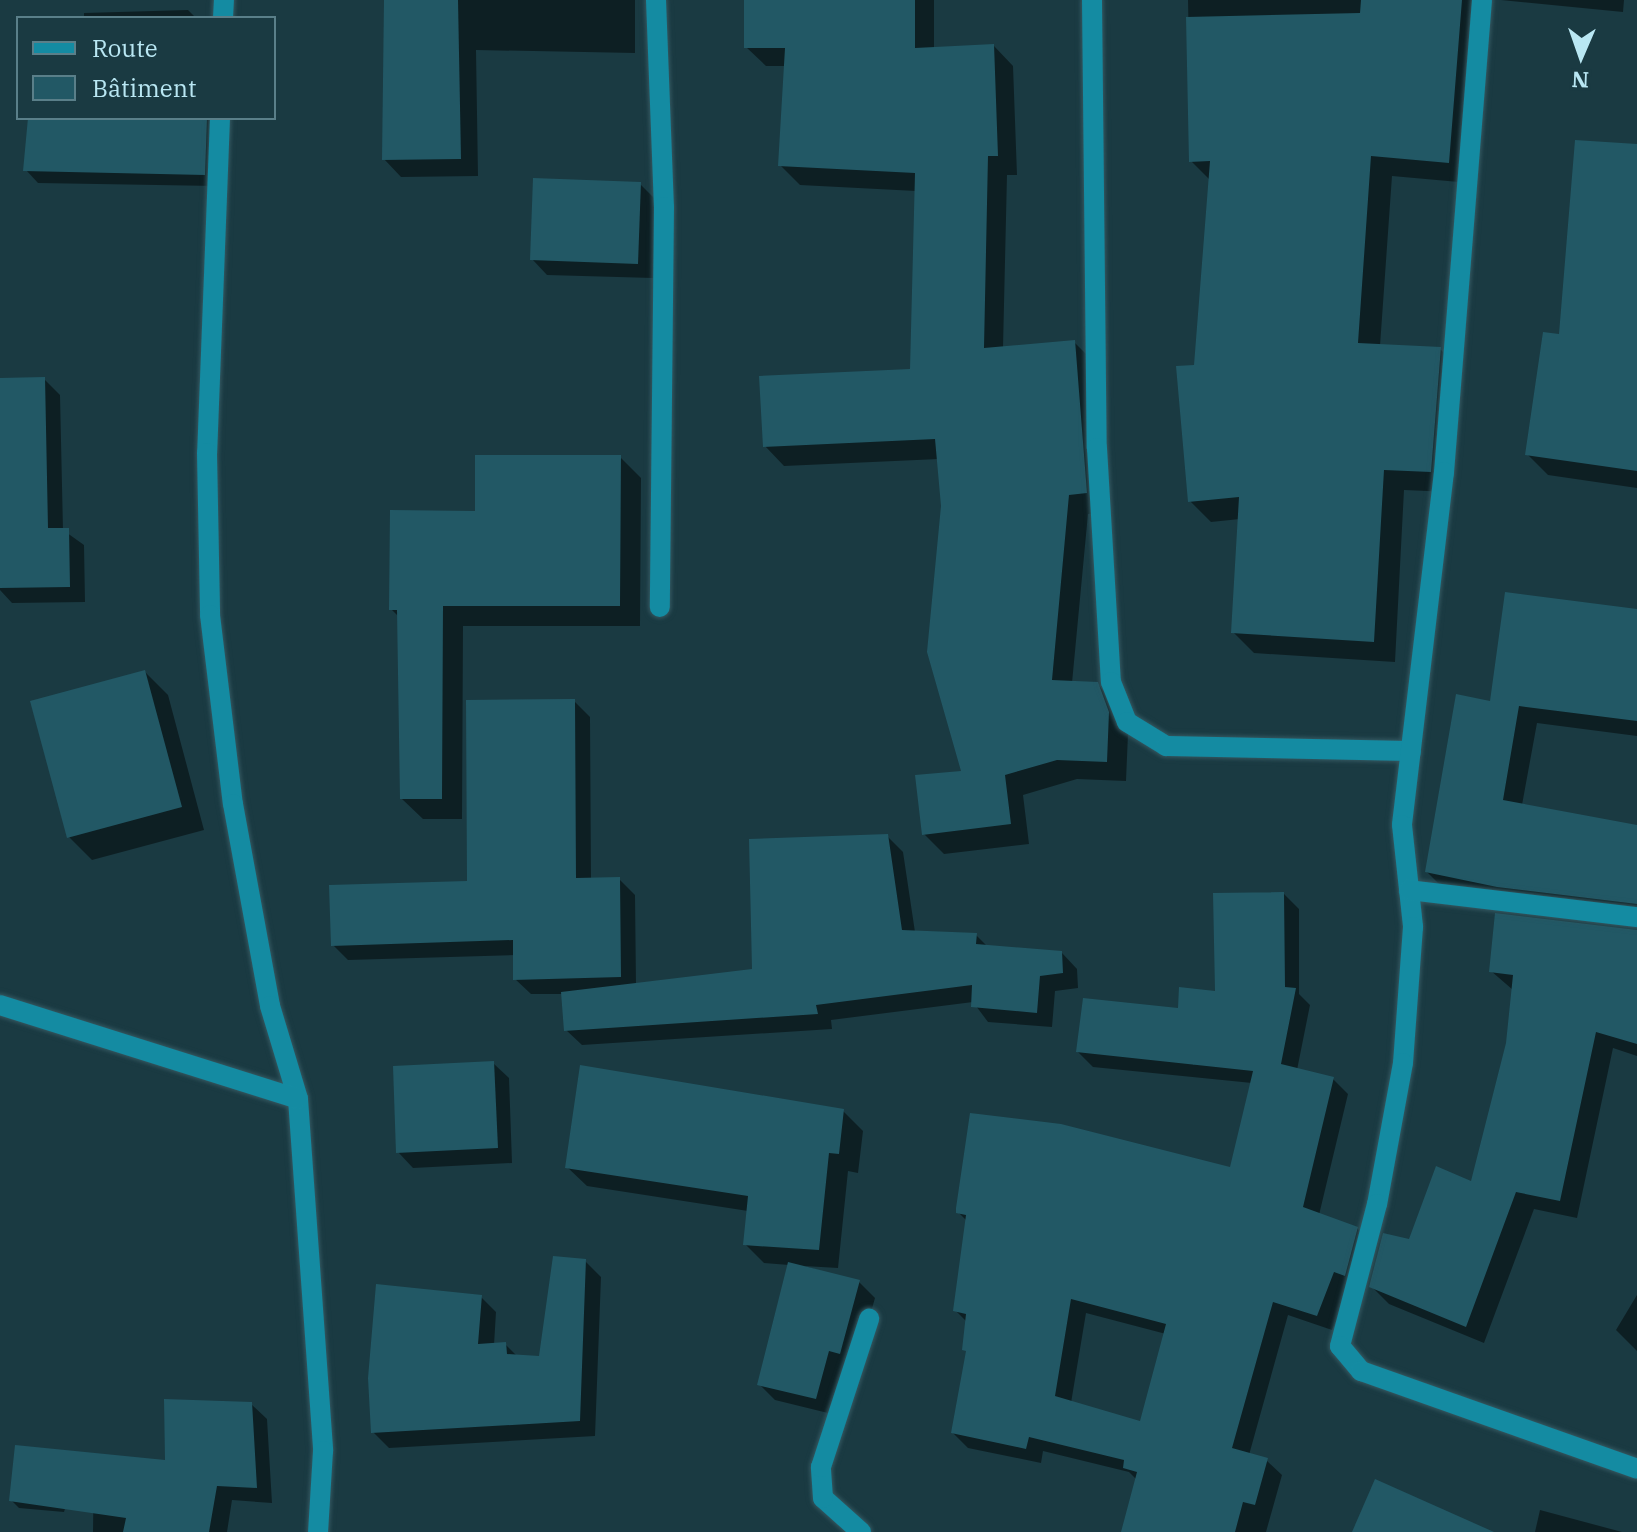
<!DOCTYPE html>
<html>
<head>
<meta charset="utf-8">
<style>
  body { margin:0 }
  #map { position:relative; width:1637px; height:1532px; overflow:hidden; background:#1a3a42; font-family:"IBM Plex Serif",serif }
  div>[style] { position:absolute }
  .shadow>* { inset:0; background:#0007 }
  .building>* { inset:0; background:#225865 }
  .roads { filter:drop-shadow(0 0 2px #345861) drop-shadow(0 0 2px #345861) }
  .minor>* { height:20px; margin:-10px; padding:0 10px; transform-origin:10px; border-radius:10px; background:#148ba2 }
  span { translate:-50% -50%; white-space:nowrap; text-align:center; line-height:1.15; -webkit-text-stroke:6px #1a3a42; paint-order:stroke }
  .legend { position:absolute; left:16px; top:16px; width:260px; height:104px; box-sizing:border-box; background:#1a3a42; border:2px solid #5a7f89; margin:0; padding:10px 14px; list-style:none; font-size:24px; color:#b9e7f3 }
  .legend li { display:flex; align-items:center; gap:16px; height:40px }
  .legend b { width:40px; border:2px solid #5a7f89 }
  .north { position:absolute; left:1541px; top:16px; width:80px; height:80px; -webkit-text-stroke:6px #1a3a42; paint-order:stroke; rotate:182deg; font-size:22px; font-weight:700; line-height:32px; text-align:center; color:#b9e7f3 }
  .north::after { content:''; display:block; margin:auto; width:28px; height:36px; background:#b9e7f3; clip-path:polygon(50% 0,100% 100%,50% 72%,0 100%) }
</style>
</head>
<body>
<div id="map">
  <div class="shadow">
    <div style="clip-path:polygon(386px 0,635px 0,635px 53px,476px 50px,478px 176px,401px 177px,384px 159px)"></div>
    <div style="clip-path:polygon(746px 0,934px 0,934px 49px,994px 46px,1013px 66px,1017px 175px,1007px 175px,1003px 348px,1074px 342px,1094px 362px,1105px 512px,1088px 514px,1072px 683px,1097px 684px,1117px 704px,1128px 734px,1126px 781px,1077px 779px,1023px 795px,1029px 844px,944px 854px,924px 834px,964px 772px,939px 459px,784px 466px,765px 446px,912px 371px,916px 191px,800px 185px,780px 165px,786px 66px,766px 66px,746px 47px)"></div>
    <div style="clip-path:polygon(1188px 0,1484px 0,1470px 183px,1392px 176px,1380px 346px,1440px 349px,1461px 370px,1451px 492px,1404px 490px,1395px 662px,1254px 653px,1233px 632px,1240px 519px,1211px 522px,1190px 501px,1210px 180px,1191px 161px)"></div>
    <div style="clip-path:polygon(1501px 0,1624px 0,1623px 12px)"></div>
    <div style="clip-path:polygon(188px 10px,196px 18px,84px 18px,84px 13px)"></div>
    <div style="clip-path:polygon(30px 118px,216px 118px,216px 186px,38px 183px,26px 170px)"></div>
    <div style="clip-path:polygon(1637px 146px,1637px 488px,1548px 475px,1527px 454px,1561px 336px)"></div>
    <div style="clip-path:polygon(640px 184px,656px 200px,653px 278px,547px 275px,532px 259px)"></div>
    <div style="clip-path:polygon(44px 379px,60px 395px,63px 530px,84px 545px,85px 602px,12px 603px,0 590px,0 380px)"></div>
    <div style="clip-path:polygon(620px 457px,641px 478px,640px 626px,463px 626px,462px 819px,423px 819px,402px 799px,399px 617px,391px 609px,477px 513px)"></div>
    <div style="clip-path:polygon(1637px 611px,1637px 736px,1537px 723px,1522px 805px,1637px 827px,1637px 919px,1445px 890px,1427px 872px,1492px 703px)"></div>
    <div style="clip-path:polygon(145px 672px,168px 695px,204px 830px,92px 860px,69px 837px)"></div>
    <div style="clip-path:polygon(574px 701px,590px 717px,591px 879px,619px 879px,635px 895px,636px 985px,754px 971px,887px 836px,903px 852px,915px 932px,976px 935px,989px 948px,1062px 953px,1077px 969px,1078px 988px,1055px 991px,1052px 1027px,988px 1022px,973px 1002px,831px 1020px,832px 1029px,582px 1045px,566px 1030px,563px 994px,531px 994px,515px 979px,515px 955px,348px 960px,333px 945px,469px 883px)"></div>
    <div style="clip-path:polygon(evenodd,1284px 894px,1299px 909px,1299px 994px,1310px 1005px,1297px 1070px,1333px 1079px,1348px 1094px,1319px 1215px,1357px 1228px,1372px 1244px,1332px 1330px,1288px 1315px,1249px 1455px,1266px 1460px,1282px 1475px,1266px 1532px,1123px 1532px,1137px 1480px,1129px 1472px,1043px 1451px,1041px 1463px,968px 1448px,953px 1433px,968px 1353px,967px 1322px,955px 1310px,968px 1222px,958px 1212px,1231px 1169px,1252px 1083px,1093px 1067px,1078px 1052px,1217px 993px,1284px 894px,1086px 1313px,1166px 1334px,1141px 1423px,1071px 1403px,1086px 1313px)"></div>
    <div style="clip-path:polygon(1637px 931px,1637px 1056px,1613px 1048px,1577px 1218px,1534px 1209px,1484px 1343px,1389px 1304px,1371px 1286px,1410px 1241px,1473px 1184px,1508px 1043px,1513px 990px,1491px 971px)"></div>
    <div style="clip-path:polygon(493px 1063px,509px 1078px,512px 1163px,413px 1168px,398px 1152px)"></div>
    <div style="clip-path:polygon(843px 1111px,863px 1131px,858px 1173px,848px 1171px,838px 1268px,804px 1266px,859px 1282px,875px 1298px,855px 1368px,832px 1414px,775px 1400px,759px 1384px,789px 1265px,764px 1263px,745px 1244px,748px 1211px,587px 1186px,567px 1167px)"></div>
    <div style="clip-path:polygon(585px 1261px,601px 1277px,595px 1436px,389px 1448px,373px 1432px,481px 1297px,496px 1312px,494px 1345px,505px 1344px,518px 1357px,541px 1358px)"></div>
    <div style="clip-path:polygon(1637px 1295px,1637px 1351px,1616px 1330px)"></div>
    <div style="clip-path:polygon(251px 1404px,267px 1419px,272px 1503px,232px 1500px,227px 1532px,93px 1532px,94px 1455px,167px 1462px)"></div>
    <div style="clip-path:polygon(79px 1460px,64px 1512px,19px 1508px,11px 1500px)"></div>
    <div style="clip-path:polygon(1540px 1510px,1622px 1532px,1535px 1532px)"></div>
  </div>
  <div class="building">
    <div style="clip-path:polygon(384px 0,458px 0,461px 159px,382px 160px)"></div>
    <div style="clip-path:polygon(744px 0,915px 0,915px 48px,994px 44px,998px 156px,988px 156px,984px 348px,1075px 340px,1087px 493px,1069px 495px,1052px 680px,1098px 682px,1109px 712px,1107px 762px,1057px 760px,1005px 775px,1011px 824px,922px 835px,915px 775px,961px 771px,927px 652px,941px 506px,935px 439px,763px 447px,759px 376px,910px 369px,915px 173px,778px 166px,785px 48px,744px 48px)"></div>
    <div style="clip-path:polygon(1361px 0,1462px 0,1449px 163px,1371px 156px,1358px 343px,1441px 347px,1431px 472px,1384px 470px,1374px 642px,1231px 633px,1239px 497px,1188px 502px,1176px 366px,1194px 365px,1210px 161px,1189px 162px,1186px 17px,1360px 13px)"></div>
    <div style="clip-path:polygon(28px 118px,207px 118px,205px 175px,23px 171px)"></div>
    <div style="clip-path:polygon(1575px 140px,1637px 144px,1637px 471px,1525px 455px,1543px 332px,1559px 334px)"></div>
    <div style="clip-path:polygon(533px 178px,641px 182px,638px 264px,530px 260px)"></div>
    <div style="clip-path:polygon(45px 377px,48px 528px,69px 528px,70px 587px,0 588px,0 378px)"></div>
    <div style="clip-path:polygon(475px 455px,621px 455px,620px 606px,443px 606px,442px 799px,400px 799px,397px 610px,389px 610px,390px 510px,475px 511px)"></div>
    <div style="clip-path:polygon(1505px 592px,1637px 609px,1637px 721px,1519px 706px,1503px 800px,1637px 825px,1637px 904px,1497px 887px,1425px 872px,1456px 694px,1490px 701px)"></div>
    <div style="clip-path:polygon(145px 670px,182px 807px,67px 838px,30px 701px)"></div>
    <div style="clip-path:polygon(575px 699px,576px 878px,620px 877px,621px 977px,513px 980px,513px 940px,331px 946px,329px 885px,467px 881px,466px 700px)"></div>
    <div style="clip-path:polygon(888px 834px,902px 930px,977px 933px,976px 944px,1062px 951px,1063px 973px,1040px 976px,1037px 1013px,971px 1007px,972px 985px,816px 1005px,818px 1014px,564px 1031px,561px 992px,752px 969px,749px 839px)"></div>
    <div style="clip-path:polygon(evenodd,1284px 892px,1285px 987px,1296px 988px,1281px 1064px,1334px 1077px,1303px 1207px,1358px 1227px,1345px 1276px,1334px 1272px,1317px 1316px,1273px 1302px,1232px 1448px,1268px 1458px,1255px 1505px,1243px 1502px,1235px 1532px,1121px 1532px,1137px 1472px,1123px 1468px,1124px 1460px,1029px 1437px,1026px 1449px,951px 1433px,966px 1351px,962px 1350px,966px 1314px,953px 1311px,966px 1215px,956px 1213px,956px 1208px,970px 1113px,1061px 1124px,1230px 1167px,1253px 1071px,1076px 1052px,1083px 998px,1178px 1008px,1179px 987px,1215px 991px,1213px 893px,1284px 892px,1071px 1299px,1166px 1324px,1140px 1421px,1055px 1396px,1071px 1299px)"></div>
    <div style="clip-path:polygon(1495px 913px,1637px 930px,1637px 1044px,1596px 1032px,1560px 1201px,1516px 1192px,1466px 1327px,1369px 1287px,1383px 1233px,1409px 1239px,1436px 1166px,1471px 1181px,1506px 1043px,1513px 975px,1489px 972px)"></div>
    <div style="clip-path:polygon(494px 1061px,498px 1148px,396px 1153px,393px 1066px)"></div>
    <div style="clip-path:polygon(580px 1065px,844px 1109px,839px 1154px,829px 1153px,819px 1250px,743px 1245px,748px 1196px,565px 1168px)"></div>
    <div style="clip-path:polygon(553px 1256px,586px 1259px,580px 1421px,371px 1433px,368px 1378px,376px 1284px,482px 1295px,478px 1344px,506px 1342px,507px 1354px,539px 1356px)"></div>
    <div style="clip-path:polygon(788px 1262px,860px 1280px,840px 1354px,829px 1351px,816px 1399px,757px 1385px)"></div>
    <div style="clip-path:polygon(164px 1399px,252px 1402px,257px 1488px,217px 1486px,209px 1532px,123px 1532px,126px 1518px,9px 1501px,15px 1445px,165px 1460px)"></div>
    <div style="clip-path:polygon(1375px 1479px,1494px 1532px,1352px 1532px)"></div>
  </div>
  <div class="roads">
    <div class="minor">
      <div style="left:656px;top:0;width:207px;rotate:87.8deg"></div>
      <div style="left:664px;top:207px;width:400px;rotate:90.6deg"></div>
      <div style="left:1092px;top:0;width:448px;rotate:89.4deg"></div>
      <div style="left:1097px;top:448px;width:234px;rotate:86.6deg"></div>
      <div style="left:1111px;top:682px;width:43px;rotate:68.2deg"></div>
      <div style="left:1127px;top:722px;width:46px;rotate:31.6deg"></div>
      <div style="left:1166px;top:746px;width:245px;rotate:1.2deg"></div>
      <div style="left:1482px;top:0;width:474px;rotate:94.6deg"></div>
      <div style="left:1444px;top:472px;width:355px;rotate:96.8deg"></div>
      <div style="left:1402px;top:825px;width:103px;rotate:83.8deg"></div>
      <div style="left:1413px;top:927px;width:136px;rotate:94.2deg"></div>
      <div style="left:1403px;top:1063px;width:143px;rotate:100.4deg"></div>
      <div style="left:1377px;top:1204px;width:147px;rotate:104.6deg"></div>
      <div style="left:1340px;top:1346px;width:33px;rotate:50deg"></div>
      <div style="left:1361px;top:1371px;width:293px;rotate:19.5deg"></div>
      <div style="left:223px;top:18px;width:18px;rotate:-87deg"></div>
      <div style="left:220px;top:118px;width:335px;rotate:92.2deg"></div>
      <div style="left:207px;top:453px;width:162px;rotate:88.9deg"></div>
      <div style="left:210px;top:615px;width:190px;rotate:83.1deg"></div>
      <div style="left:233px;top:804px;width:205px;rotate:79.6deg"></div>
      <div style="left:270px;top:1006px;width:97px;rotate:73.2deg"></div>
      <div style="left:298px;top:1099px;width:353px;rotate:85.9deg"></div>
      <div style="left:323px;top:1451px;width:81px;rotate:93.5deg"></div>
      <div style="left:1409px;top:890px;width:230px;rotate:6.8deg"></div>
      <div style="left:0;top:1005px;width:312px;rotate:17.5deg"></div>
      <div style="left:861px;top:1532px;width:51px;rotate:-138.2deg"></div>
      <div style="left:823px;top:1498px;width:31px;rotate:-94deg"></div>
      <div style="left:821px;top:1467px;width:156px;rotate:-72deg"></div>
    </div>
  </div>
  <ul class="legend">
  <li><b style="height:10px;background:#148ba2"></b>Route</li>
  <li><b style="height:22px;background:#225865"></b>Bâtiment</li>
  </ul>
  <div class="north">N</div>
</div>
</body>
</html>
